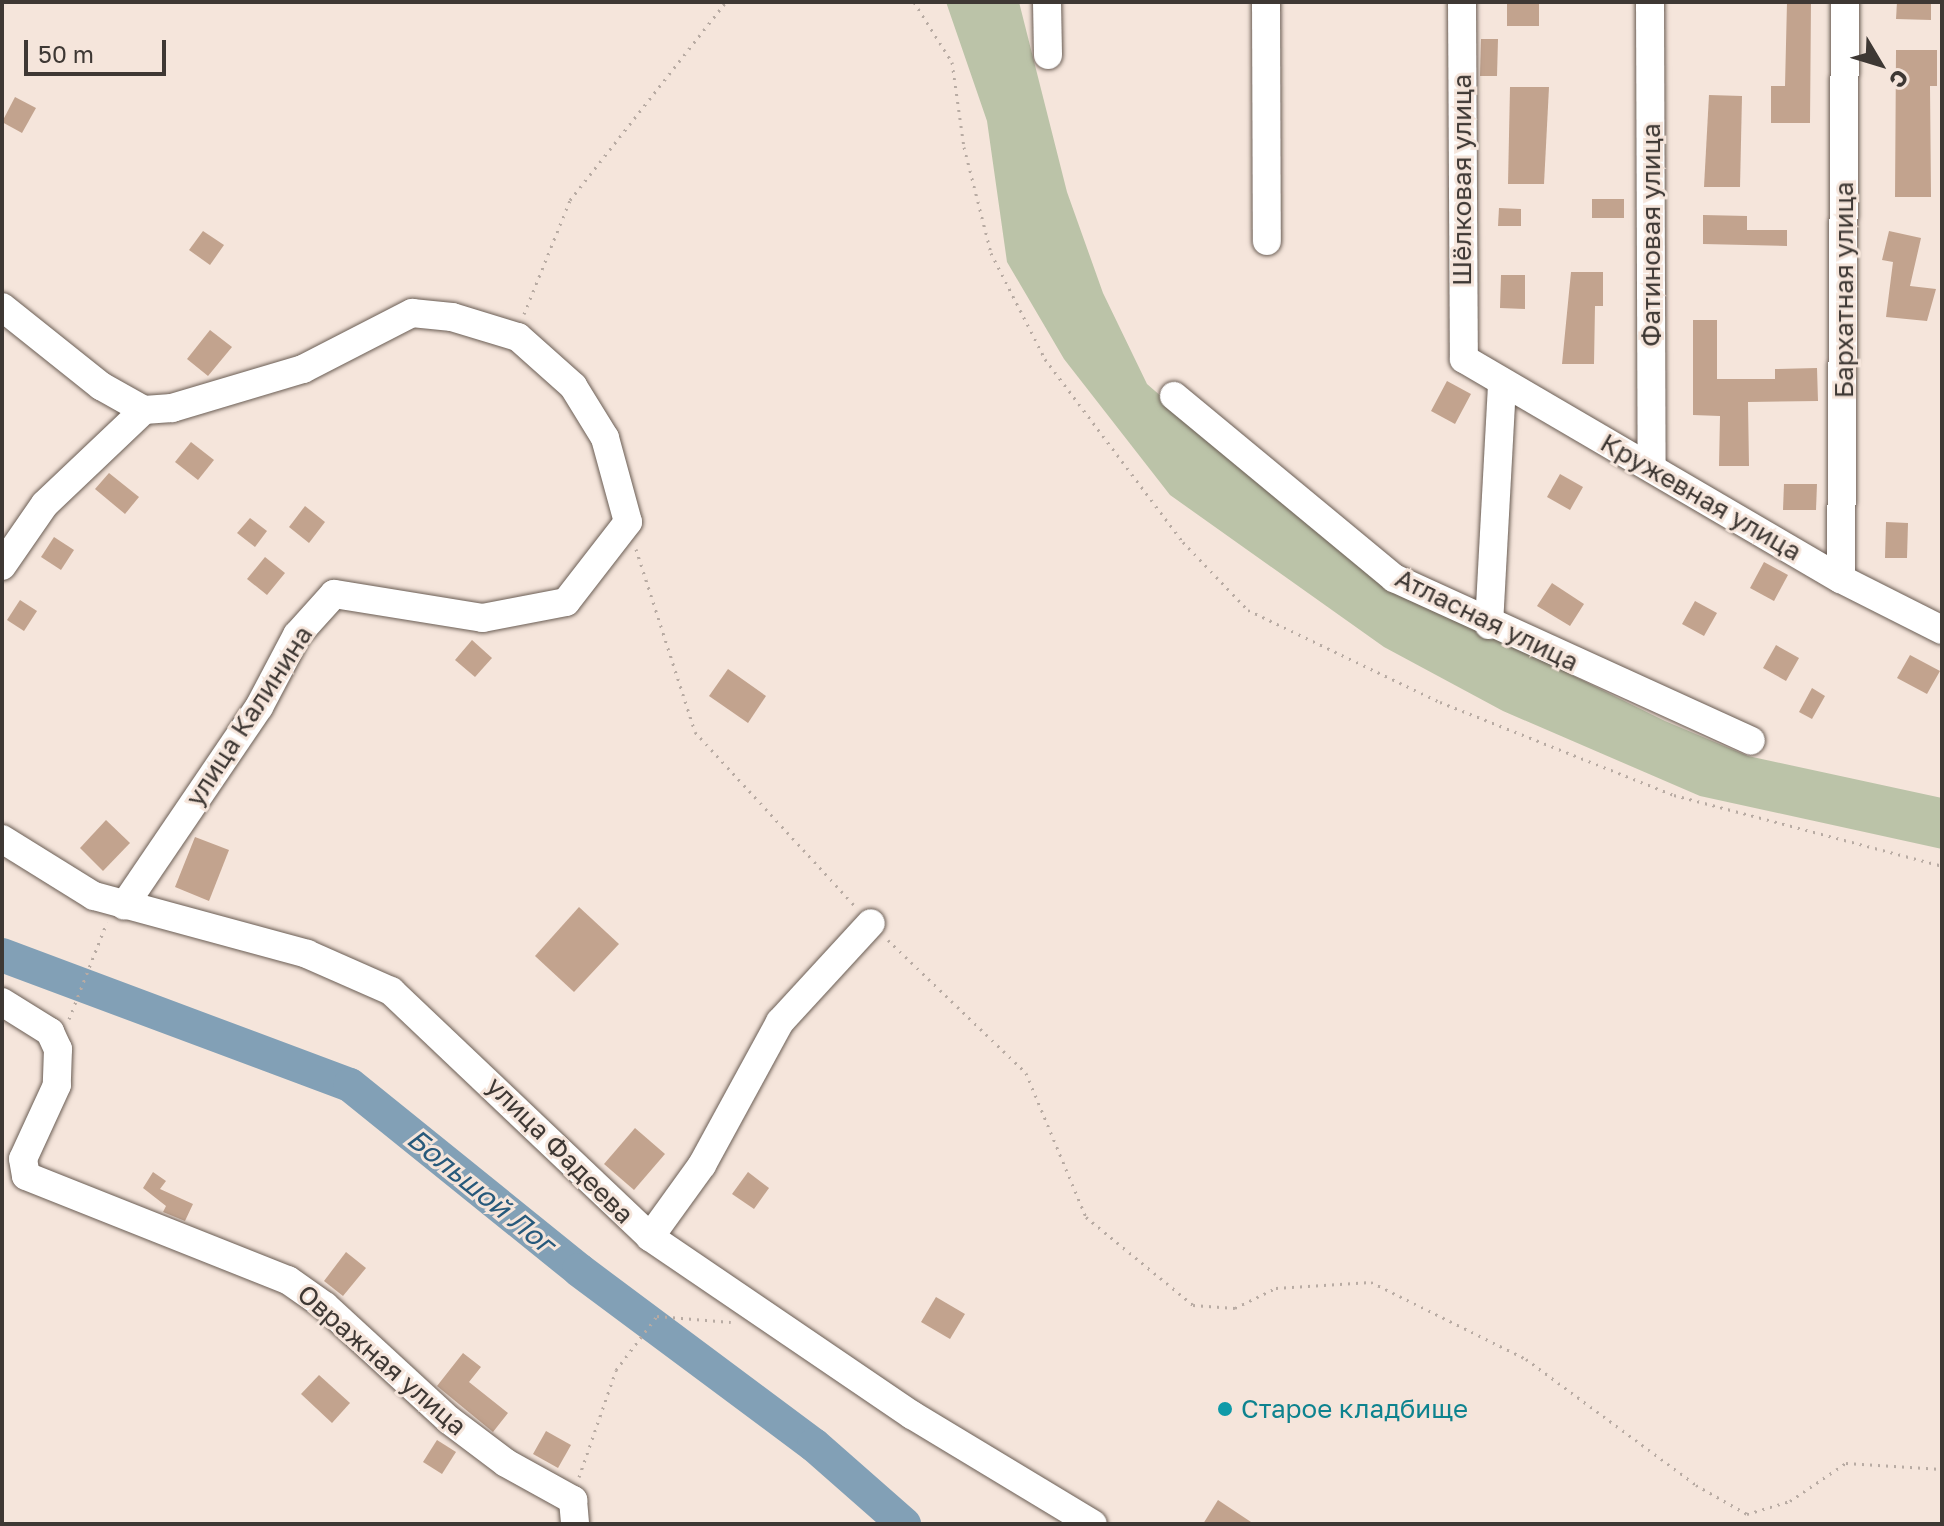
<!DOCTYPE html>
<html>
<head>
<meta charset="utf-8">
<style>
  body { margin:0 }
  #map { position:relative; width:1944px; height:1526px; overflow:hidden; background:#f5e5db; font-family:"Golos Text",sans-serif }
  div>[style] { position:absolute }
  .green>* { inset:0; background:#bbc3a8 }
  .river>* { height:34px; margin:-17px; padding:0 17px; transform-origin:17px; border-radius:17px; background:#82a0b6 }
  .building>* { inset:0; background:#c2a38e }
  .path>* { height:3px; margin-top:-1.5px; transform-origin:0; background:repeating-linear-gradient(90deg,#b8aba3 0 2px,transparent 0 8px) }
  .roads { filter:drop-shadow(0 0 2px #6a5d54) drop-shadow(0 0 2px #6a5d54) }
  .minor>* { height:28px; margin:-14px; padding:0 14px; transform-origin:14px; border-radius:14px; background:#fff }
  .dots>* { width:22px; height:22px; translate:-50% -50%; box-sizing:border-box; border:4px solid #f5e5db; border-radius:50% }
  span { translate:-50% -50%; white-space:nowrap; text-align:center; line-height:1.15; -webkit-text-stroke:6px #f5e5db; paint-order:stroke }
  .street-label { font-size:26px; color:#3e3834 }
  .culture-label { font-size:26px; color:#0d838f }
  .left { translate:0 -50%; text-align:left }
  .water-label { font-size:28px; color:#27597b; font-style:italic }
  .frame { position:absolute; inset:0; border:4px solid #3e3834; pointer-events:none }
  .north { position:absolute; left:1840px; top:24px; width:80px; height:80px; -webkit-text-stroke:6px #f5e5db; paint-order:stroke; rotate:128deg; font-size:22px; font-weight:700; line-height:32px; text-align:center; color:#3e3834 }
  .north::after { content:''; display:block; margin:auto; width:28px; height:36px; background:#3e3834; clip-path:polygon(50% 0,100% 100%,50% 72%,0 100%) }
  .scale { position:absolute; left:24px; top:40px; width:142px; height:36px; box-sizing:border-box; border:4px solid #3e3834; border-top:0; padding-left:10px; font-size:24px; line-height:28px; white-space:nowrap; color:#3e3834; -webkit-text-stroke:6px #f5e5db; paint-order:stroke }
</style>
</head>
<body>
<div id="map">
  <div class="green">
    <div style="clip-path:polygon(946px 2px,1019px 2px,1067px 192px,1103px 293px,1147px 384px,1253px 476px,1446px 613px,1665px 721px,1748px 756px,1942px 798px,1942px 849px,1700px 796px,1503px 711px,1384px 647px,1170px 495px,1064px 359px,1007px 262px,987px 121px)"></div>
  </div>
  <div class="river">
    <div style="left:2px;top:955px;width:371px;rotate:20.5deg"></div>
    <div style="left:350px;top:1085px;width:294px;rotate:38.9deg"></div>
    <div style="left:579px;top:1270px;width:293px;rotate:36.7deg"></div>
    <div style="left:814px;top:1445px;width:120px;rotate:41.3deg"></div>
  </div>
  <div class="building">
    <div style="clip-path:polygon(1507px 2px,1539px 2px,1539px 26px,1507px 26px)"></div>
    <div style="clip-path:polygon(1787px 2px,1811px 2px,1810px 123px,1771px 123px,1771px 86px,1785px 86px)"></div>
    <div style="clip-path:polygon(1897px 2px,1931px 2px,1931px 20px,1896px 19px)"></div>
    <div style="clip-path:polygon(1481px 39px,1498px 39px,1497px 76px,1480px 76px)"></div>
    <div style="clip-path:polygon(1896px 50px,1937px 50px,1937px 86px,1930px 86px,1931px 197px,1895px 197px)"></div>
    <div style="clip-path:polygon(1510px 87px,1549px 87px,1544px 184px,1508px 184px)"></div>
    <div style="clip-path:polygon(1709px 95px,1742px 96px,1740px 187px,1704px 187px)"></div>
    <div style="clip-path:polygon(15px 97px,36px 108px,22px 133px,2px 122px)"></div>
    <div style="clip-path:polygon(1592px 199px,1624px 199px,1624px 218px,1592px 218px)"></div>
    <div style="clip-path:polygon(1499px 208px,1521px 209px,1521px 226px,1498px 226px)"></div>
    <div style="clip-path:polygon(1703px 215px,1747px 216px,1747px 230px,1787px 230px,1787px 246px,1703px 244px)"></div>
    <div style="clip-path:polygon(203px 231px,224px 245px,210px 265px,189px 250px)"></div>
    <div style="clip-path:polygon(1889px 231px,1921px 238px,1910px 286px,1936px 289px,1927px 321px,1886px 317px,1893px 262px,1882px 260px)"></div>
    <div style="clip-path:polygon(1571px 272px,1603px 272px,1603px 306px,1595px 306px,1594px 364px,1562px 364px)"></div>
    <div style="clip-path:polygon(1501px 275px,1525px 275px,1525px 309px,1500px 308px)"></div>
    <div style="clip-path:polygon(1693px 320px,1717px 320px,1717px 379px,1775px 379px,1775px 369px,1817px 368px,1818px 401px,1748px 402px,1749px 466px,1719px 466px,1720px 416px,1693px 415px)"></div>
    <div style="clip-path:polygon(210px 330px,232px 347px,208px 376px,187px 359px)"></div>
    <div style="clip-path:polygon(1447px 381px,1471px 394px,1455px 424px,1431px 411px)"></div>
    <div style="clip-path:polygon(191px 442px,214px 460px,198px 480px,175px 462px)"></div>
    <div style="clip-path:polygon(109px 473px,139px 497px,125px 514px,95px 489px)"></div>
    <div style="clip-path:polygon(1560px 474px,1583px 487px,1570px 510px,1547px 497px)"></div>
    <div style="clip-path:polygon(1784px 484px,1817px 484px,1816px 510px,1783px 510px)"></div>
    <div style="clip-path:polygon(305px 506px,325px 522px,309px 543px,289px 527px)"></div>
    <div style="clip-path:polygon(250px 518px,267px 531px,255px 547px,237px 533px)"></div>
    <div style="clip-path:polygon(1886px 522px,1908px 523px,1907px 558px,1885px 558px)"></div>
    <div style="clip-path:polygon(54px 537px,74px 550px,61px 570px,41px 557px)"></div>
    <div style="clip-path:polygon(265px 557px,285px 573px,267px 595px,247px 579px)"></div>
    <div style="clip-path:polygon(1764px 562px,1788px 575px,1774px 601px,1750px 588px)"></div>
    <div style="clip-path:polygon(1552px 583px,1584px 604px,1570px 626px,1537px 606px)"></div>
    <div style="clip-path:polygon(20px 600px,37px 611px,24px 631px,7px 620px)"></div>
    <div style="clip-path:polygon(1695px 601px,1717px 613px,1704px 636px,1682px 624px)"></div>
    <div style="clip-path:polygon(472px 640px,492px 658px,475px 677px,455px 660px)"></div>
    <div style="clip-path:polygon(1776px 645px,1799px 658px,1786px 681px,1763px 668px)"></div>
    <div style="clip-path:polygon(1910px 655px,1940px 671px,1927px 694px,1897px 678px)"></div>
    <div style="clip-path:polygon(728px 669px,766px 696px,748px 723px,709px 696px)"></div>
    <div style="clip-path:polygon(1812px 688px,1825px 696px,1812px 719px,1799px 712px)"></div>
    <div style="clip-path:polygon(106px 820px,130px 843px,103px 871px,80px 848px)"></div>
    <div style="clip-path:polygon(195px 837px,229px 850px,209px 901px,175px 887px)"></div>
    <div style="clip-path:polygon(579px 907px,619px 944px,574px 992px,535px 956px)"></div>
    <div style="clip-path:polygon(635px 1128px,665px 1154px,634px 1190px,604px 1164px)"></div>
    <div style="clip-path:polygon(153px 1172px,166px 1181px,160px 1189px,193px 1204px,185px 1221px,163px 1212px,166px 1206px,143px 1188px)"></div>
    <div style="clip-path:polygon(748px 1172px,769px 1188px,754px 1209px,732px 1194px)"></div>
    <div style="clip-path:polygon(346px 1252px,366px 1268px,343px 1296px,324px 1281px)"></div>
    <div style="clip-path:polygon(936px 1297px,965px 1314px,950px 1339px,921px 1322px)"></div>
    <div style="clip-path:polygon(463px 1353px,481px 1367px,469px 1382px,508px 1413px,493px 1432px,437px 1386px)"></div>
    <div style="clip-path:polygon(319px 1375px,350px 1403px,332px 1423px,301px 1394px)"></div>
    <div style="clip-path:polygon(546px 1431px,571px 1445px,558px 1468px,533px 1454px)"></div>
    <div style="clip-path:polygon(437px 1440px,456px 1452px,442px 1474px,423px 1462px)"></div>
    <div style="clip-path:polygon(1218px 1500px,1254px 1524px,1203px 1524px)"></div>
  </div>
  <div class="path">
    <div style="left:914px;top:2px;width:71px;rotate:57.7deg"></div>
    <div style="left:952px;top:62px;width:86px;rotate:82deg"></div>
    <div style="left:964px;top:147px;width:109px;rotate:75.7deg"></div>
    <div style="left:991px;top:253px;width:119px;rotate:63deg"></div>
    <div style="left:1045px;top:359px;width:229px;rotate:53deg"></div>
    <div style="left:1183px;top:542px;width:94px;rotate:46.3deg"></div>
    <div style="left:1248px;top:610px;width:213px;rotate:25.6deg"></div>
    <div style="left:1440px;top:702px;width:252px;rotate:21.7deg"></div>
    <div style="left:1674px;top:795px;width:277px;rotate:14.8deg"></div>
    <div style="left:524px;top:314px;width:123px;rotate:-68deg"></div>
    <div style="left:570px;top:200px;width:252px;rotate:-51.8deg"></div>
    <div style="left:636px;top:549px;width:192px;rotate:72.1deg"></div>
    <div style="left:695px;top:732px;width:236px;rotate:47.4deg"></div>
    <div style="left:888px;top:940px;width:192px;rotate:43.9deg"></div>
    <div style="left:1026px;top:1073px;width:156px;rotate:67.4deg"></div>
    <div style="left:1086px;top:1217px;width:139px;rotate:39.4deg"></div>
    <div style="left:1193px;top:1305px;width:42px;rotate:4.1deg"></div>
    <div style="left:1235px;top:1308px;width:46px;rotate:-26deg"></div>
    <div style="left:1276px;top:1288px;width:95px;rotate:-3.6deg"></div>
    <div style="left:1371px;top:1282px;width:173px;rotate:26.4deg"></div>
    <div style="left:1526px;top:1359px;width:212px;rotate:36.5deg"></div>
    <div style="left:1696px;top:1485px;width:59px;rotate:29.6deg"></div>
    <div style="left:1747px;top:1514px;width:45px;rotate:-16.8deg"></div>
    <div style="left:1790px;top:1501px;width:68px;rotate:-34.2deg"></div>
    <div style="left:1846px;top:1463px;width:96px;rotate:3.6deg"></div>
    <div style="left:69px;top:1019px;width:104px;rotate:-68.6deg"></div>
    <div style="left:579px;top:1477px;width:113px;rotate:-70.9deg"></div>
    <div style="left:616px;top:1370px;width:68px;rotate:-52.8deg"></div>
    <div style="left:657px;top:1316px;width:74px;rotate:4.6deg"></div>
  </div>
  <div class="roads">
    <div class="minor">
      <div style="left:1047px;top:2px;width:53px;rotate:88.9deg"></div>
      <div style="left:1266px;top:2px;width:239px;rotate:89.8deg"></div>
      <div style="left:1462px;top:2px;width:357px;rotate:89.7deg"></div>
      <div style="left:1464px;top:359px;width:436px;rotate:30.3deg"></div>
      <div style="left:1841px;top:579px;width:113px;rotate:26.8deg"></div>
      <div style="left:1650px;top:2px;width:465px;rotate:89.8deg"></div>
      <div style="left:2px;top:307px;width:127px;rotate:38.6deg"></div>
      <div style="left:101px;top:386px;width:49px;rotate:29.2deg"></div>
      <div style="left:1174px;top:396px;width:286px;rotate:39.6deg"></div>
      <div style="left:1394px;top:578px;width:392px;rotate:24.5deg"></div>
      <div style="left:2px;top:566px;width:75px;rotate:-55.3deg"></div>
      <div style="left:45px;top:504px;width:137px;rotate:-43.5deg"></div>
      <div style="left:144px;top:410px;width:28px;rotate:-4deg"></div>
      <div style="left:172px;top:408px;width:137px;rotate:-16.6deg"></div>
      <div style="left:303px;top:369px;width:123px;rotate:-27.2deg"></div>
      <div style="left:412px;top:313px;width:40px;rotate:5.7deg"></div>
      <div style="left:452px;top:317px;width:69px;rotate:16.9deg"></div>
      <div style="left:518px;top:337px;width:74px;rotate:41.7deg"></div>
      <div style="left:573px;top:386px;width:61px;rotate:58.4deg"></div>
      <div style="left:605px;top:438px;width:87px;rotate:74.7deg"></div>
      <div style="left:628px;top:522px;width:101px;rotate:127.8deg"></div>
      <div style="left:566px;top:602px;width:85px;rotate:169.1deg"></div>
      <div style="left:483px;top:618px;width:151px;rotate:-170.8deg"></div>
      <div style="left:334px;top:594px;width:55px;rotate:132.1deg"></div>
      <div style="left:297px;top:635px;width:81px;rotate:117.8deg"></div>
      <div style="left:259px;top:707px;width:240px;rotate:124.2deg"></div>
      <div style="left:1841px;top:579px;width:577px;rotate:-89.6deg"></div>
      <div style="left:1489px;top:625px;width:241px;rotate:-86.9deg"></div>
      <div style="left:2px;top:839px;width:108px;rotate:31.8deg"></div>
      <div style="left:94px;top:896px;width:221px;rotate:15.2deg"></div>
      <div style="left:307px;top:954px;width:92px;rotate:23.8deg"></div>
      <div style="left:391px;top:991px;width:357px;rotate:43.5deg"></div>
      <div style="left:650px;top:1237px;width:317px;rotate:34.2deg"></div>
      <div style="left:912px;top:1415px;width:211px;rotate:31.1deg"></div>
      <div style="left:2px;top:1002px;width:57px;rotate:32deg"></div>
      <div style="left:50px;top:1032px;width:19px;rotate:65deg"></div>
      <div style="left:58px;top:1049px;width:36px;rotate:92deg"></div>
      <div style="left:57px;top:1085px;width:81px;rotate:114.7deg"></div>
      <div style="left:23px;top:1159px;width:17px;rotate:80deg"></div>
      <div style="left:26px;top:1176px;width:282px;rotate:21.7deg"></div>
      <div style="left:288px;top:1280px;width:45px;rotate:35.1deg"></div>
      <div style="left:325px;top:1306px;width:168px;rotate:42.6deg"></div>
      <div style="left:449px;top:1420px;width:71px;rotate:37deg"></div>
      <div style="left:506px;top:1463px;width:77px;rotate:28.9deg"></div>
      <div style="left:573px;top:1500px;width:24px;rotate:85deg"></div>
      <div style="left:650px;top:1237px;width:89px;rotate:-54.2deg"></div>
      <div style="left:702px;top:1165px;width:163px;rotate:-61.4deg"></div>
      <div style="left:780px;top:1022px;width:134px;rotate:-47.4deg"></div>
    </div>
  </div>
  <div class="dots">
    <div style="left:1225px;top:1409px;background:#0f9aa8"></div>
  </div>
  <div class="street-label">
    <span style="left:1462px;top:180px;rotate:-90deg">Шёлковая улица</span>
    <span style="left:1651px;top:235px;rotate:-90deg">Фатиновая улица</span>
    <span style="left:1844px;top:290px;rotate:-90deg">Бархатная улица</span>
    <span style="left:1701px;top:497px;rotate:30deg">Кружевная улица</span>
    <span style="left:1487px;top:620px;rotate:26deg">Атласная улица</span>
    <span style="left:249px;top:716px;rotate:-57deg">улица Калинина</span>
    <span style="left:560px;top:1150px;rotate:45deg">улица Фадеева</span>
    <span style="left:382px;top:1360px;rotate:41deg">Овражная улица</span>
  </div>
  <div class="culture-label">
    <span class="left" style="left:1241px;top:1409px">Старое кладбище</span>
  </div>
  <div class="water-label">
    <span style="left:481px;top:1191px;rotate:39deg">Большой Лог</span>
  </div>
  <div class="frame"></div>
  <div class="north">С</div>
  <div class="scale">50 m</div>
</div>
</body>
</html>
